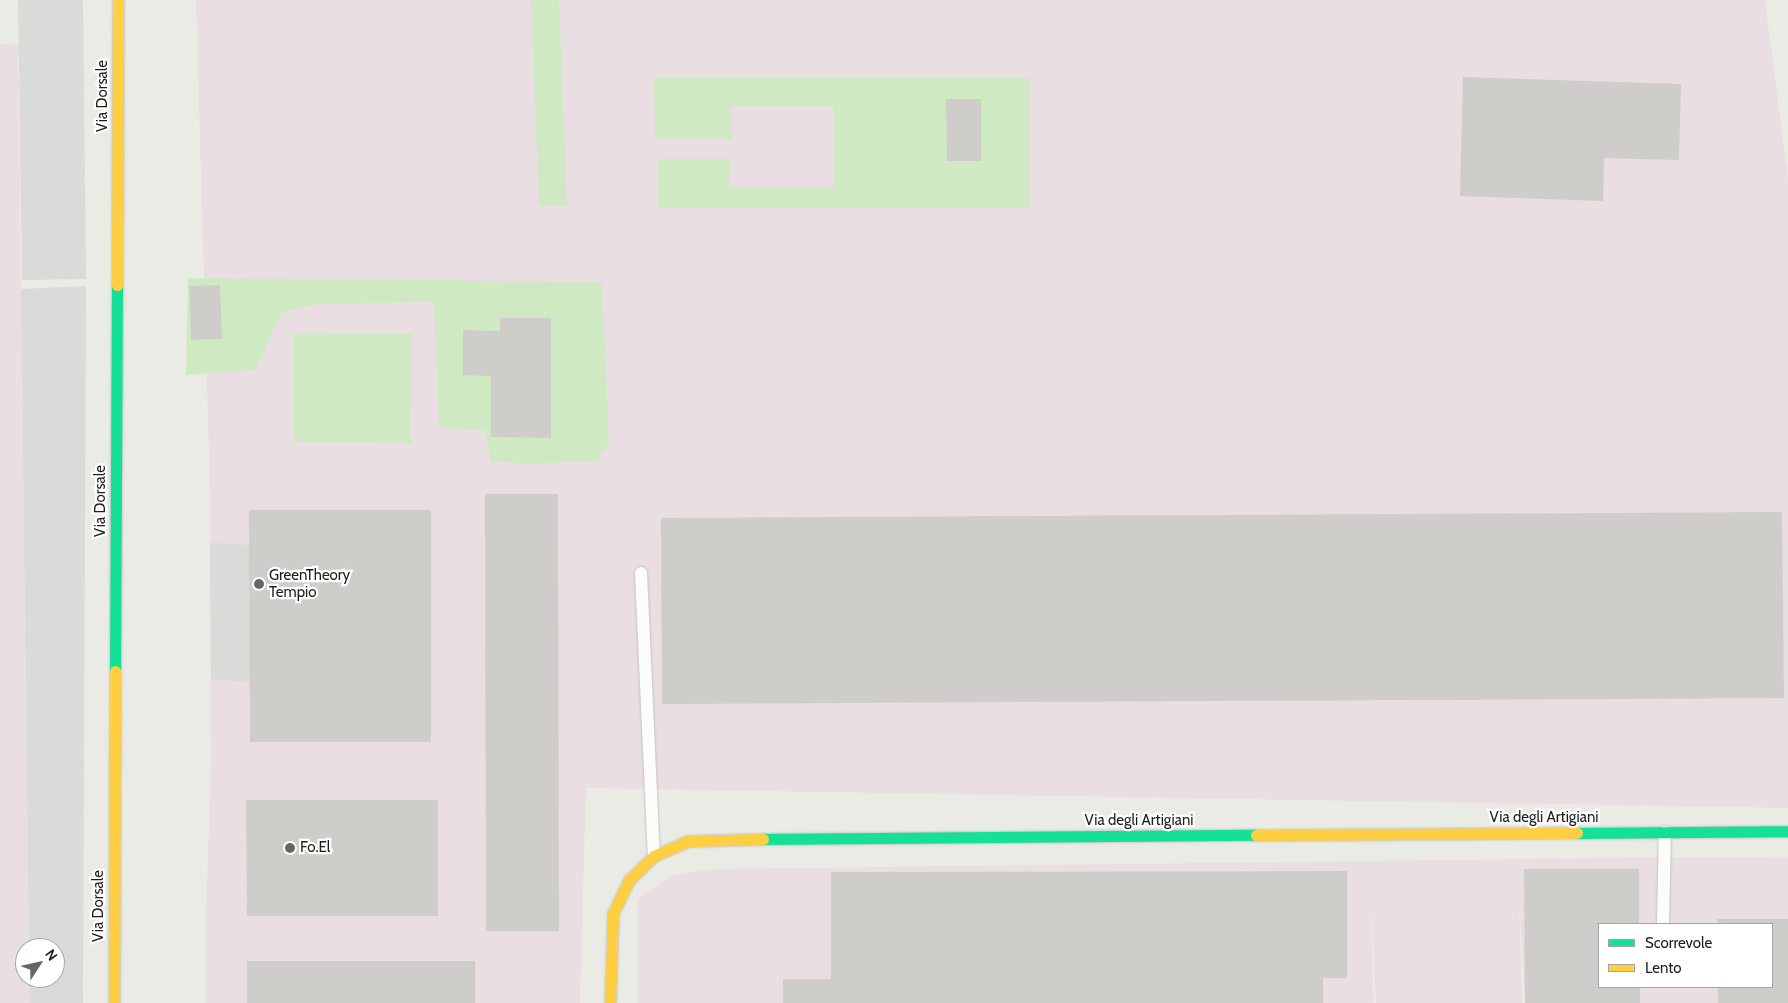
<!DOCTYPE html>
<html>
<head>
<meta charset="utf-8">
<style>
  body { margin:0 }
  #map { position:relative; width:1788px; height:1003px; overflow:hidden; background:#ebebe6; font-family:Cabin,sans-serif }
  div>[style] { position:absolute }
  .industrial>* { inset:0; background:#e9dee2 }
  .grass>* { inset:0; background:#cfeac3 }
  .parking>* { inset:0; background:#dadad8 }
  .building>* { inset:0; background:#cecdc9 }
  .roads { filter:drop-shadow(0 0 1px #c4c4c2) drop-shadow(0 0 1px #c4c4c2) }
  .lane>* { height:12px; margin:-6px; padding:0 6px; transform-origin:6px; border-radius:6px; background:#fcfcfb }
  .fast>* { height:11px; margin:-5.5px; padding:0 5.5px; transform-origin:5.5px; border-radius:5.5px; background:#16e098 }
  .slow>* { height:11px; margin:-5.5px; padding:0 5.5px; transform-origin:5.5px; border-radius:5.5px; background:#ffcf43 }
  .dots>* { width:14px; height:14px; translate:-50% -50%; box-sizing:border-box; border:2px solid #fff; border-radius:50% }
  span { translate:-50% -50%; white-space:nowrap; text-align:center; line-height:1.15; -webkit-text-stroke:4.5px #fff; paint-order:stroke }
  .street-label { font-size:15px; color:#1d1d1d }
  .poi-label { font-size:15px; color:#1d1d1d }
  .left { translate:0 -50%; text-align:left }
  .legend { position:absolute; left:1598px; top:923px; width:175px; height:65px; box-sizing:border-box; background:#fff; border:1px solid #a5a5a5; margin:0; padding:6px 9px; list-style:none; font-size:15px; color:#1d1d1d }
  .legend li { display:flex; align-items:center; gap:10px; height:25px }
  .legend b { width:25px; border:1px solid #a5a5a5 }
  .north { position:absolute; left:15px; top:938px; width:50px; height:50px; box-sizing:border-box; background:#fff; border:1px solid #a5a5a5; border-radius:50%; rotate:55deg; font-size:14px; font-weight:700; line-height:20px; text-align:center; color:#1d1d1d }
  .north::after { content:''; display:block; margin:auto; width:18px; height:22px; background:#656563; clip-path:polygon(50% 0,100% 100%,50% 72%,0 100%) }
</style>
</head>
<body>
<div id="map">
  <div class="industrial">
    <div style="clip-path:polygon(196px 0,1765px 0,1788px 180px,1788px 808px,586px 788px,580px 1003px,206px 1003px,205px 938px,211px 768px,210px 491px)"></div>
    <div style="clip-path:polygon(0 44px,18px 45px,29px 948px,25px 948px,25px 978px,29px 978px,30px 1003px,0 1003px)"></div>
    <div style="clip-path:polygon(evenodd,1697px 857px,1788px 858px,1788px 1003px,1525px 1003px,1519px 897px,1522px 1003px,1376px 1003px,1371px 894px,1373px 1003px,638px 1003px,638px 899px,670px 876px,713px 869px,1697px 857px,1599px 924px,1772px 924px,1772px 987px,1599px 987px,1599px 924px)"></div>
  </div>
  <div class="grass">
    <div style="clip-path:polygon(531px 0,559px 0,567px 206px,539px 206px)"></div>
    <div style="clip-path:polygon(evenodd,654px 78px,1029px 78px,1029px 208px,658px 208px,658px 159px,729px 159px,729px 188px,833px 187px,833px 106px,732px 106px,732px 139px,655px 139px,654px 78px,946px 99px,981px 99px,981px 161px,947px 161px,946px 99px)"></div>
    <div style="clip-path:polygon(evenodd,188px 278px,602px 282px,609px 441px,598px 461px,526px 464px,490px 461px,486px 431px,439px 427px,434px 302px,316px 304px,281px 313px,256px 370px,186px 375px,188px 278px,220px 285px,222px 339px,191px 340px,189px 286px,220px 285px,188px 278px,500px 318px,551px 318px,551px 438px,491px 437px,491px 376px,463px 331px,500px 331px,500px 318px)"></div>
    <div style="clip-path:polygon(294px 333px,412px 334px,411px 443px,293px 442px)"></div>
  </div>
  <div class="parking">
    <div style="clip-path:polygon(18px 0,83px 0,86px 279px,22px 280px)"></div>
    <div style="clip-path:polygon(86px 286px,83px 1003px,30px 1003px,29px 978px,55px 978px,55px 948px,29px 948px,21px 289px)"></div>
    <div style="clip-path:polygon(210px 543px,250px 545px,250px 682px,211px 679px)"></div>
  </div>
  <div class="building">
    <div style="clip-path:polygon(1463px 77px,1681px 84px,1679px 160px,1604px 158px,1603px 201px,1460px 196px)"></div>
    <div style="clip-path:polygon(946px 99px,981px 99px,981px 161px,947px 161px)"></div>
    <div style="clip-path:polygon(220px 285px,222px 339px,191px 340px,189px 286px)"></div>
    <div style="clip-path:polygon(500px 318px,551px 318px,551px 438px,491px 437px,491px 376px,463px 375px,463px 330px,500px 331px)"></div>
    <div style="clip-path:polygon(485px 494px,558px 494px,559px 931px,486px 931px)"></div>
    <div style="clip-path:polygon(249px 510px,431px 510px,431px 742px,250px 742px)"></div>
    <div style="clip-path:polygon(1782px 512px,1784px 698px,662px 704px,661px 518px)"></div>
    <div style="clip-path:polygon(246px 800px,438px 800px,438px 916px,247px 916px)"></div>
    <div style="clip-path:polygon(1524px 869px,1639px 869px,1639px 924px,1599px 924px,1599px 987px,1640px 987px,1640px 1003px,1525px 1003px)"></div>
    <div style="clip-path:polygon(1347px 871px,1347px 978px,1323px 978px,1323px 1003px,783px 1003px,783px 979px,831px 979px,831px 872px)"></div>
    <div style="clip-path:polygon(1717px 919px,1788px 919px,1788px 1003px,1718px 1003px,1718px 987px,1772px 987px,1772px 924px,1717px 924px)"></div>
    <div style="clip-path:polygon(247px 961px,475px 961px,475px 1003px,247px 1003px)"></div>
  </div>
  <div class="roads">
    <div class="lane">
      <div style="left:641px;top:573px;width:283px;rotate:87.4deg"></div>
      <div style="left:1663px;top:924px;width:92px;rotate:-88.8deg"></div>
    </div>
    <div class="fast">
      <div style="left:115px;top:671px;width:386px;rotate:-89.7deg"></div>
      <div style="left:1577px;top:833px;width:211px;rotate:-0.5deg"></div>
      <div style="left:763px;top:839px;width:493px;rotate:-0.5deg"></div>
    </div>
    <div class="slow">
      <div style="left:117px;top:285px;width:285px;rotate:-89.8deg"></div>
      <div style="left:1256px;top:835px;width:321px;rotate:-0.4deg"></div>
      <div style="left:114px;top:1003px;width:332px;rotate:-89.8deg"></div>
      <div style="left:610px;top:1003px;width:90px;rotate:-88.1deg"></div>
      <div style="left:613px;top:913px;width:37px;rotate:-64deg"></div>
      <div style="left:629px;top:880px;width:35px;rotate:-44deg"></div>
      <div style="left:654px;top:856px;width:36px;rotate:-24deg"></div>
      <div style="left:687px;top:841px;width:76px;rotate:-1.5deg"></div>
    </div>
  </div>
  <div class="dots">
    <div style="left:259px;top:584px;background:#656563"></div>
    <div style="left:290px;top:848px;background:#656563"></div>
  </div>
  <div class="street-label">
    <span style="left:103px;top:96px;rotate:-90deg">Via Dorsale</span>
    <span style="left:101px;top:501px;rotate:-90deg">Via Dorsale</span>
    <span style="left:1544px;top:818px">Via degli Artigiani</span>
    <span style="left:1139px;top:821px">Via degli Artigiani</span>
    <span style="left:99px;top:906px;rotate:-90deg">Via Dorsale</span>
  </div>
  <div class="poi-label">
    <span class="left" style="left:269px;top:584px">GreenTheory<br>Tempio</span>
    <span class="left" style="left:300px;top:848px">Fo.El</span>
  </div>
  <ul class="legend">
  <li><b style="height:6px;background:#16e098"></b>Scorrevole</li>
  <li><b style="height:6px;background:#ffcf43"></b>Lento</li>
  </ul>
  <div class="north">N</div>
</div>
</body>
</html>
